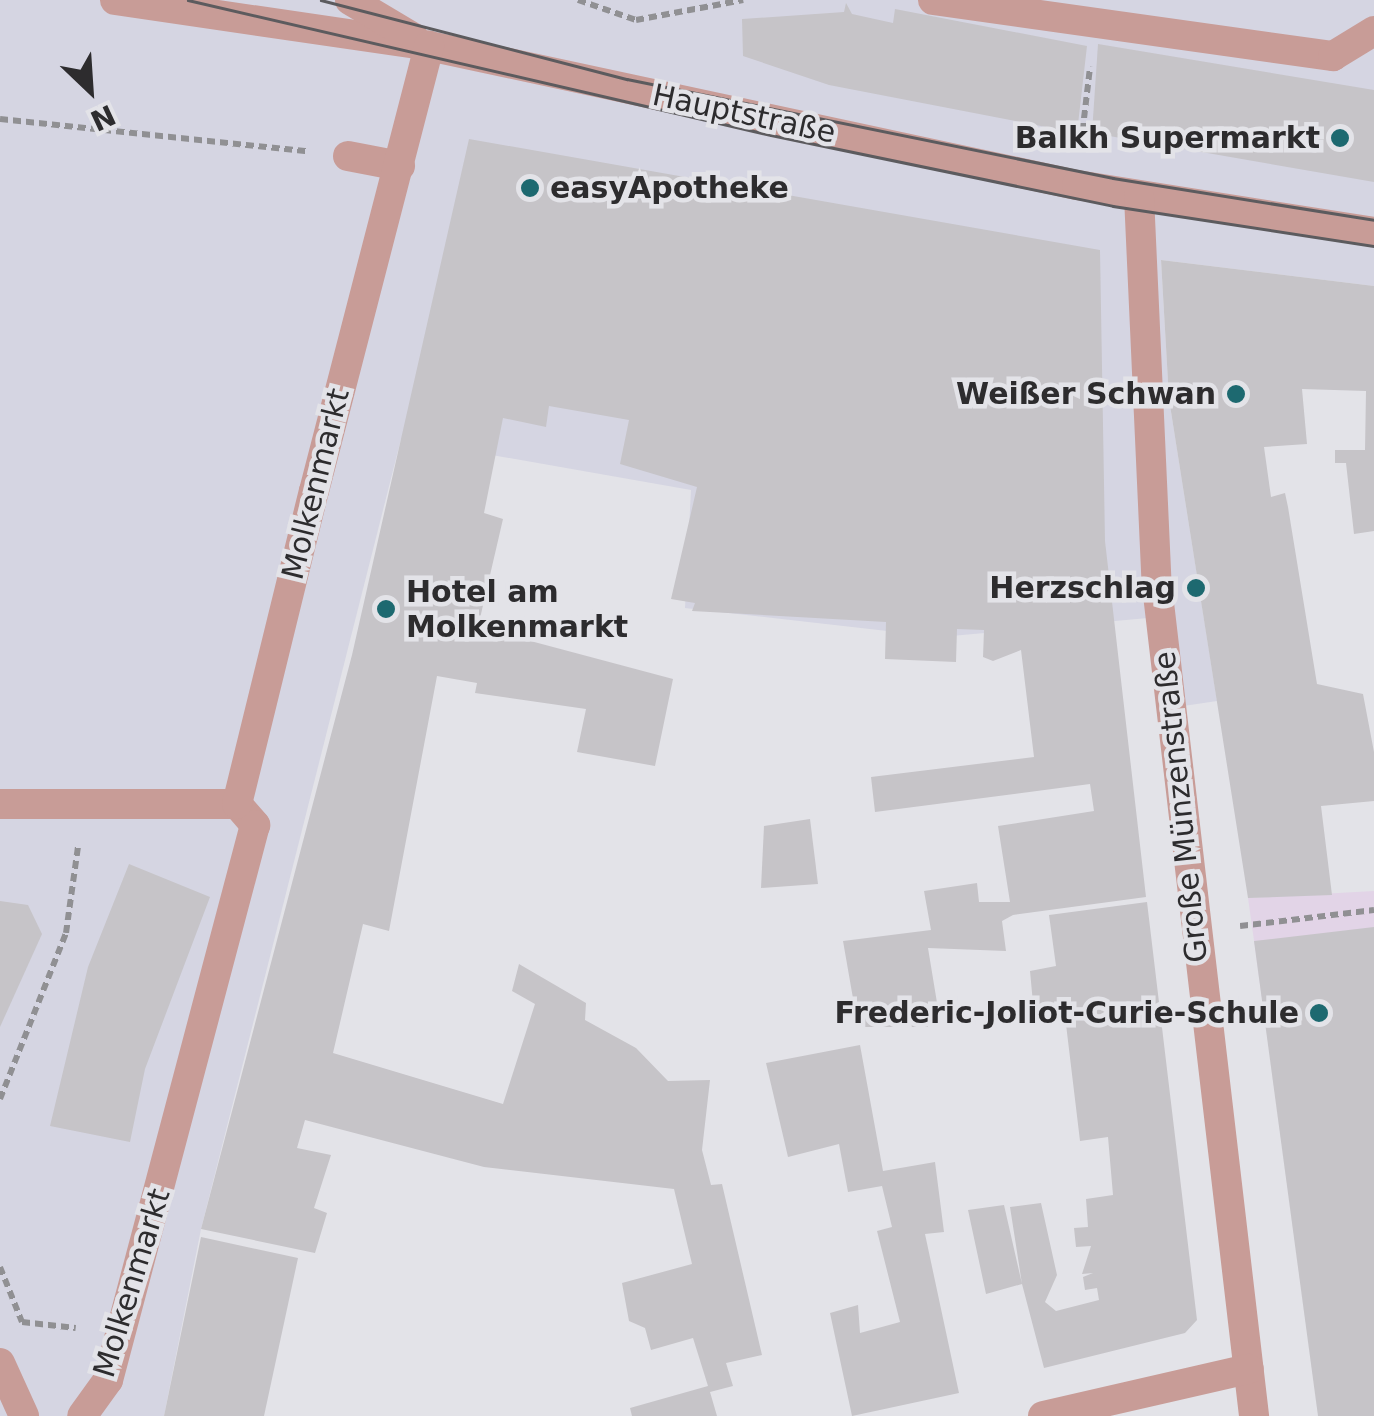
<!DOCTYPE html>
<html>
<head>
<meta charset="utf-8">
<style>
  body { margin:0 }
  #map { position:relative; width:1374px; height:1416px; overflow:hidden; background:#e3e3e8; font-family:"DejaVu Sans",sans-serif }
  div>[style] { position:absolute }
  .built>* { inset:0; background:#d5d5e2 }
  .education>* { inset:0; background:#e2d4e7 }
  .building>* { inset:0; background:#c6c4c8 }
  .path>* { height:6px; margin-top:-3px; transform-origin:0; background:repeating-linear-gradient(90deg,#909093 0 8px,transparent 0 13px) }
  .pedestrian>* { height:30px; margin:-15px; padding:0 15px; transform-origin:15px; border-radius:15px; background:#c89c97 }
  .minor>* { height:30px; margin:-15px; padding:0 15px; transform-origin:15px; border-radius:15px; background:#c89c97 }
  .tertiary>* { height:30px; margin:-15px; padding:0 15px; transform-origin:15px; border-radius:15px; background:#c89c97 }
  .tram>* { height:2.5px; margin:-1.25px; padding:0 1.25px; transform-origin:1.25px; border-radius:1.25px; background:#5c5b5e }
  .dots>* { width:28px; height:28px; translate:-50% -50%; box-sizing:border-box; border:5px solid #e3e3e8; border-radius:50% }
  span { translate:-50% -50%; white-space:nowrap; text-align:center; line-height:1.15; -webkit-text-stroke:9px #e3e3e8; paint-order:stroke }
  .street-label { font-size:30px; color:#2d2c2e }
  .poi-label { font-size:30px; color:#2d2c2e; font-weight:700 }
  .right { translate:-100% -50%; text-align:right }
  .left { translate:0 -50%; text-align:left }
  .north { position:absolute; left:40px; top:40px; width:100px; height:100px; -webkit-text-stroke:8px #e3e3e8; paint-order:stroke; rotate:155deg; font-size:28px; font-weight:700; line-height:40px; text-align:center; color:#2d2c2e }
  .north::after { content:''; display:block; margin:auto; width:35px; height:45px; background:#2d2c2e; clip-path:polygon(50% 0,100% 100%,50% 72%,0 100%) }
</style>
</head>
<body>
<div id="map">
  <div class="built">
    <div style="clip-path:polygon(0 0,1374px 0,1374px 286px,1161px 260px,1169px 399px,1217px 701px,1170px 708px,1159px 617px,940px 637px,685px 608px,691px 490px,401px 439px,201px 1229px,164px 1416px,0 1416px)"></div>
  </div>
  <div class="education">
    <div style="clip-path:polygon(1374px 891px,1374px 1086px,1276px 1097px,1248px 898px)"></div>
  </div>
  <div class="building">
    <div style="clip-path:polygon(846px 3px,852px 14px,893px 23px,895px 9px,1087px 46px,1077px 133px,829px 85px,743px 56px,742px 19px,844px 12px)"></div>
    <div style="clip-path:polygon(1098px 44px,1374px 90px,1374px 182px,1092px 133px)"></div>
    <div style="clip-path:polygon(469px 139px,1100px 250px,1105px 541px,1146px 897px,1013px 915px,1002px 921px,1006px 951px,928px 948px,941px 1027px,858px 1027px,843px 941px,931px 930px,924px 891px,977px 883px,979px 902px,1010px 902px,998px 826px,1094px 811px,1090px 784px,875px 812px,871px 777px,1034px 757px,1021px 650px,993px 661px,983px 657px,984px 630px,957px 629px,956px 662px,885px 659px,886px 622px,692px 611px,695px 603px,671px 599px,697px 487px,620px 464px,629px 420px,549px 406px,546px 427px,503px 418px,484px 513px,503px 519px,478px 627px,673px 679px,655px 766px,577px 752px,586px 709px,475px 693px,477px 683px,437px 676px,389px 931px,363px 924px,333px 1053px,503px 1104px,535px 1004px,512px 991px,519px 964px,586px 1003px,585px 1020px,636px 1048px,668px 1081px,710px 1080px,702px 1150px,711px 1185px,722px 1184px,762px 1355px,726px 1363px,733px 1386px,710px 1392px,717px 1416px,632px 1416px,630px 1408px,708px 1386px,693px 1338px,651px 1350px,645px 1328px,629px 1321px,622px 1283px,692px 1264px,674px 1189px,484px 1167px,305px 1120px,297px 1148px,331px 1155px,314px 1208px,327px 1213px,315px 1253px,201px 1229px,352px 655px)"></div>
    <div style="clip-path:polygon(1161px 260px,1374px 286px,1374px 531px,1354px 534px,1346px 463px,1335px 463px,1335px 450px,1365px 450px,1366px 391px,1302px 389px,1307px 444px,1264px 447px,1271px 497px,1285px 493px,1288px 507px,1317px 684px,1363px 694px,1374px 752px,1374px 801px,1321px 806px,1332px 895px,1248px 898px,1169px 399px)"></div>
    <div style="clip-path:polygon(810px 819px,818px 884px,761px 888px,764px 826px)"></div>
    <div style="clip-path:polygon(129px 864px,210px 897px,145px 1069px,130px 1142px,50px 1126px,88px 967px)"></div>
    <div style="clip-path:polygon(0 901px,28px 905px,42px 934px,0 1027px)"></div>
    <div style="clip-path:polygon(1147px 902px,1197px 1320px,1185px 1333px,1044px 1368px,1022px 1284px,986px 1294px,968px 1210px,1004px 1205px,1022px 1284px,1010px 1207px,1041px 1203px,1057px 1275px,1045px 1302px,1056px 1311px,1099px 1300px,1097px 1288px,1085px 1290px,1083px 1277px,1093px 1273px,1082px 1274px,1091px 1246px,1076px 1247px,1074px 1228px,1088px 1227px,1086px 1199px,1113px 1195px,1108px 1137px,1080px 1141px,1065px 1016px,1087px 1012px,1034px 1014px,1030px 971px,1056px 966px,1049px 915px)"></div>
    <div style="clip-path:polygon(1374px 927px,1374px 1416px,1318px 1416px,1254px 941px)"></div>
    <div style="clip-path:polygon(860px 1045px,883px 1171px,935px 1162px,944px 1232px,925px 1234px,959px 1393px,852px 1416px,830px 1313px,858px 1305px,860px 1333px,900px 1322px,877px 1231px,892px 1227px,882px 1186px,848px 1192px,839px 1144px,788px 1157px,766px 1063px)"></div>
    <div style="clip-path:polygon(201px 1237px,298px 1258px,264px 1416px,164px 1416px)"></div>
  </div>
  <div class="path">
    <div style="left:578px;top:0;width:61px;rotate:19deg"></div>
    <div style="left:636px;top:20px;width:109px;rotate:-10.6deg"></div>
    <div style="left:0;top:119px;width:309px;rotate:6deg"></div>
    <div style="left:1081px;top:144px;width:78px;rotate:-83.3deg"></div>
    <div style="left:1240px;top:926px;width:135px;rotate:-6.8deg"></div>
    <div style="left:0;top:1099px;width:179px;rotate:-68.3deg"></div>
    <div style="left:66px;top:933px;width:87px;rotate:-82.1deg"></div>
    <div style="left:0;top:1267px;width:59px;rotate:68.2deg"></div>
    <div style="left:22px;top:1322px;width:54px;rotate:6.3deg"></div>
  </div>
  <div class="pedestrian">
    <div style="left:115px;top:0;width:317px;rotate:8.3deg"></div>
    <div style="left:429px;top:46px;width:663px;rotate:12.11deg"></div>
    <div style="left:1077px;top:185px;width:301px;rotate:9deg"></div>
    <div style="left:350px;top:0;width:74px;rotate:30.7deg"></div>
    <div style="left:348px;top:156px;width:53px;rotate:10.9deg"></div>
    <div style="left:1139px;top:196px;width:390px;rotate:87.4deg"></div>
    <div style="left:314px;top:491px;width:460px;rotate:-75.5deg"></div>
  </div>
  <div class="minor">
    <div style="left:933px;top:0;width:404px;rotate:8deg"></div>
    <div style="left:1333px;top:56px;width:48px;rotate:-31.4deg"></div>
    <div style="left:1157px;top:586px;width:836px;rotate:83.33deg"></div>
    <div style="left:0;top:804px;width:237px"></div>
    <div style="left:237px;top:804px;width:28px;rotate:49deg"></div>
    <div style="left:255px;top:825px;width:574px;rotate:104.83deg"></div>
    <div style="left:108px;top:1380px;width:44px;rotate:125.8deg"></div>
    <div style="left:237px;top:804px;width:322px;rotate:-76.2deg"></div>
    <div style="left:1043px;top:1416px;width:211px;rotate:-12.9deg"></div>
  </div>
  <div class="tertiary">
    <div style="left:0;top:1363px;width:58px;rotate:65.6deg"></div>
  </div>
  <div class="tram">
    <div style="left:188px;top:0;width:598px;rotate:13.04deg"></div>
    <div style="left:771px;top:135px;width:349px;rotate:11.7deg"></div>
    <div style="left:1113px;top:206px;width:264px;rotate:8.7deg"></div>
    <div style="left:321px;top:0;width:316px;rotate:14.5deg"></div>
    <div style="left:627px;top:79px;width:496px;rotate:11.5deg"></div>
    <div style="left:1113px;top:178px;width:264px;rotate:9.1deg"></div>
  </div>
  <div class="dots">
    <div style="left:1340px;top:138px;background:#1d6970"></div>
    <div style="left:530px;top:188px;background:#1d6970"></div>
    <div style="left:1236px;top:394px;background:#1d6970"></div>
    <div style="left:1196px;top:588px;background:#1d6970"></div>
    <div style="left:386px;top:609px;background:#1d6970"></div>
    <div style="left:1319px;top:1013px;background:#1d6970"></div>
  </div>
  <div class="street-label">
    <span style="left:744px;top:114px;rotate:12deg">Hauptstraße</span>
    <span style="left:316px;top:484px;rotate:-76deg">Molkenmarkt</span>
    <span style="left:1181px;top:807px;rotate:-96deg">Große Münzenstraße</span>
    <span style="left:132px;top:1283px;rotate:-73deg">Molkenmarkt</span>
  </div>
  <div class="poi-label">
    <span class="right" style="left:1320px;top:138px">Balkh Supermarkt</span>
    <span class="left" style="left:550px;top:188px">easyApotheke</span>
    <span class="right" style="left:1216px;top:394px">Weißer Schwan</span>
    <span class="right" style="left:1176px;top:588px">Herzschlag</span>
    <span class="left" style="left:406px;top:609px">Hotel am<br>Molkenmarkt</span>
    <span class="right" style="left:1299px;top:1013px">Frederic-Joliot-Curie-Schule</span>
  </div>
  <div class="north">N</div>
</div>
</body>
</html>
